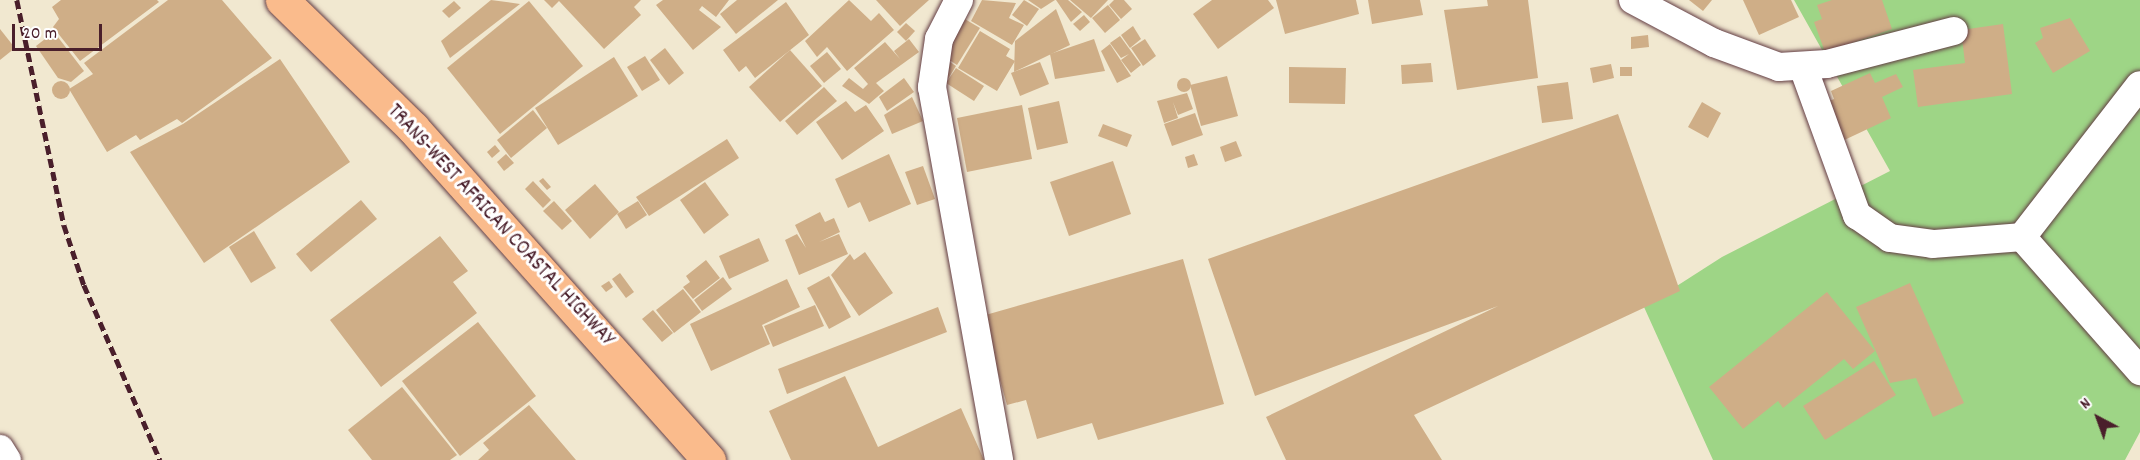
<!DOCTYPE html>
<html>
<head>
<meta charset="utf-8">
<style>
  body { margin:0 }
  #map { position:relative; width:2140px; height:460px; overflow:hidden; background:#f1e8d0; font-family:Dekko,sans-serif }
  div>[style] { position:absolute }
  .green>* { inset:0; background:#9ed586 }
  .building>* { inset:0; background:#cfae87 }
  .round { border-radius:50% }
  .roads { filter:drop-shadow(0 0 2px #633d44) drop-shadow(0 0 2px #633d44) }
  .minor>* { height:28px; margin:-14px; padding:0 14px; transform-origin:14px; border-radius:14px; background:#fff }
  .highway>* { height:33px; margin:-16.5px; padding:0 16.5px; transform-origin:16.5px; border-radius:16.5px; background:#fabb8c }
  .rail>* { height:4.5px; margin-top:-2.25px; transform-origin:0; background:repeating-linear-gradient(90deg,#4a1f2b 0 9px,transparent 0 13.5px) }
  span { translate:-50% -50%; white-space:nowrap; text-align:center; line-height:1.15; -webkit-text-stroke:6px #fff; paint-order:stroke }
  .street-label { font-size:21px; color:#4a1f2b }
  .north { position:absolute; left:2068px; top:388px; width:60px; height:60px; -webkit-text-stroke:4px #fff; paint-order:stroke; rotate:319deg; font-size:16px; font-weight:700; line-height:24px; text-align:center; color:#4a1f2b }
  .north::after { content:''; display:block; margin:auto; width:21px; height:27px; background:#4a1f2b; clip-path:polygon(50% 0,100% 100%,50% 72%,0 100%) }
  .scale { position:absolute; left:12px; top:24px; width:90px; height:27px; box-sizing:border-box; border:3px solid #4a1f2b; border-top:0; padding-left:8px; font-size:18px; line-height:21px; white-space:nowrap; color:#4a1f2b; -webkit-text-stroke:4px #fff; paint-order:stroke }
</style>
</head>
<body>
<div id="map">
  <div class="green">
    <div style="clip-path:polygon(1794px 0,2140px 0,2140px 432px,2125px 460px,1713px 460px,1644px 307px,1722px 257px,1890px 171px)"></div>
  </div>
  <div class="building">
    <div style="clip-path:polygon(61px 0,157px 0,159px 2px,80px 61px,53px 27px,59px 19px,52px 7px)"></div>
    <div style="clip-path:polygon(168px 0,222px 0,272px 58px,182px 123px,177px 119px,140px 140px,136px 135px,107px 152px,69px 89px,93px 74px,84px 63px)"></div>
    <div style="clip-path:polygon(491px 0,520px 4px,450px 58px,441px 41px)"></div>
    <div style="clip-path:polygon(544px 0,641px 0,634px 7px,641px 15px,604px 49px,559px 1px,552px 8px)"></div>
    <div style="clip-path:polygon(663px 0,729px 0,716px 17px,702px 6px,699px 10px,721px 27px,693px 50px,656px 5px)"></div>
    <div style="clip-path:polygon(737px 0,778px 0,736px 34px,720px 14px)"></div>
    <div style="clip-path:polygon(849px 0,871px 21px,879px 13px,894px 30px,847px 71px,827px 47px,817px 57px,805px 41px)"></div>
    <div style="clip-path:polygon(876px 0,929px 0,900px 26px)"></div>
    <div style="clip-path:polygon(982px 0,1016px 3px,1009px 18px,1024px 25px,1012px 45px,971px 21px)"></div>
    <div style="clip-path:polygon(1024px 0,1039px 9px,1027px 26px,1012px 15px)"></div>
    <div style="clip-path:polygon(1028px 0,1055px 0,1041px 9px)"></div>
    <div style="clip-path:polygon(1056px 0,1068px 0,1082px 12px,1071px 22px)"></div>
    <div style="clip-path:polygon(1070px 0,1108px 0,1091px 18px)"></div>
    <div style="clip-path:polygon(1114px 0,1124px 0,1132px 9px,1121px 19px,1109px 5px)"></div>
    <div style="clip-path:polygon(1212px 0,1268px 0,1274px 8px,1218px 49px,1193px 14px)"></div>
    <div style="clip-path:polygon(1276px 0,1356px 0,1359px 14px,1285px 34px)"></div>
    <div style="clip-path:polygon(1368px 0,1420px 0,1423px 15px,1372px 24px)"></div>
    <div style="clip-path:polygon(1487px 0,1528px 0,1538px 78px,1457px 90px,1444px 10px,1488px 6px)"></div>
    <div style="clip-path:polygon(1689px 0,1712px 0,1703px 11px)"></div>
    <div style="clip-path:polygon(1743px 0,1791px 0,1799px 17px,1759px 35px)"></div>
    <div style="clip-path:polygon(1832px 0,1882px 0,1892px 29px,1825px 52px,1814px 22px,1822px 19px,1817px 5px)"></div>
    <div style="clip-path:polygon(454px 1px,461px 8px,449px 18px,442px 11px)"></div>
    <div style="clip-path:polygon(529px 1px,583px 66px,500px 134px,447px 68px)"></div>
    <div style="clip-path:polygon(786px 2px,809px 35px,755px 78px,746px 66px,739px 72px,723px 50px)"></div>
    <div style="clip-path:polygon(1108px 5px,1120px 20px,1105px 33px,1092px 18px)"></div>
    <div style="clip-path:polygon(1056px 9px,1070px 45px,1014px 72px,1015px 41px)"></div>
    <div style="clip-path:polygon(1084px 15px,1090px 22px,1080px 31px,1073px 24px)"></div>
    <div style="clip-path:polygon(963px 18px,980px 28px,957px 65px,940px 54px)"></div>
    <div style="clip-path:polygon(2070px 18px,2090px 51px,2053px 73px,2035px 43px,2043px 38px,2040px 28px)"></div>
    <div style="clip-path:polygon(906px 23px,915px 31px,906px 41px,897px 32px)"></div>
    <div style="clip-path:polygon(2003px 24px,2012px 94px,1918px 107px,1913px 70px,1965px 63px,1961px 30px)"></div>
    <div style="clip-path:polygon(1133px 26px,1141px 39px,1130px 48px,1121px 35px)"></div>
    <div style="clip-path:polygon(0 29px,15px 48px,0 60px)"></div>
    <div style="clip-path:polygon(980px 31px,1010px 49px,1006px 56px,1015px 61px,997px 91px,958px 68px)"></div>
    <div style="clip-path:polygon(54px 32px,84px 71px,71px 82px,58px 78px,36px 46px)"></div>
    <div style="clip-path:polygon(1648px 35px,1649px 47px,1631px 49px,1631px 37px)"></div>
    <div style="clip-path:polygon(1120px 36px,1141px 65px,1131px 73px,1121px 60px,1129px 54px,1121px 58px,1110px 43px)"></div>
    <div style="clip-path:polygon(909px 39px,919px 52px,876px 83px,884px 91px,869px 104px,842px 86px,849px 78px,863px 89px,868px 84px,854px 68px,885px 42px,900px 59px,894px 51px)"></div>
    <div style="clip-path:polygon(1094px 39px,1105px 71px,1055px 79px,1050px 54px)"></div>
    <div style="clip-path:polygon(1145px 39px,1156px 56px,1143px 66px,1131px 48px)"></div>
    <div style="clip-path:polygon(1110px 44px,1131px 76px,1117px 83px,1101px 51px)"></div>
    <div style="clip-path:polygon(665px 48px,684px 73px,669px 85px,650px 60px)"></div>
    <div style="clip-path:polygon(790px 50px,822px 86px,780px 122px,749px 87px)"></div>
    <div style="clip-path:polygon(827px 52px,841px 69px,824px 83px,810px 66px)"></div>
    <div style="clip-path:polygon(645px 56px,660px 80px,642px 91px,627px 67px)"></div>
    <div style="clip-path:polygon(614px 57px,638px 96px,558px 145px,535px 108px)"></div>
    <div style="clip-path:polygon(944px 58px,956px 66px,948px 79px,935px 72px)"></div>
    <div style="clip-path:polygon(280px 59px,350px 162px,204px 263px,130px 152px,183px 124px)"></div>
    <div style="clip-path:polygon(1040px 62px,1049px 84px,1020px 96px,1011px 73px)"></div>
    <div style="clip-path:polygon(1431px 63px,1433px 82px,1402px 84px,1401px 65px)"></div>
    <div style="clip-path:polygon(1611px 64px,1614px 78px,1593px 83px,1590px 68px)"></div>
    <div style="clip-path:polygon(1289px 67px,1346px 68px,1345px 104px,1289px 103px)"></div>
    <div style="clip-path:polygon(1620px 67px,1632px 67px,1632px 76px,1620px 76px)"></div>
    <div style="clip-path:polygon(956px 68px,984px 86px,974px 101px,946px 83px)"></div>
    <div style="clip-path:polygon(1870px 73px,1875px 83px,1896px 74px,1903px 87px,1882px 97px,1891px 118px,1838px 143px,1820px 105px,1834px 99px,1831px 91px)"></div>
    <div style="clip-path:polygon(1227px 76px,1238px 116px,1201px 126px,1190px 85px)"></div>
    <div style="clip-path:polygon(904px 78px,914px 92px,887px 111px,879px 97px)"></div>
    <div class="round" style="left:1177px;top:78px;width:14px;height:14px"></div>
    <div class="round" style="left:52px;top:81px;width:18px;height:18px"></div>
    <div style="clip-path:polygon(1568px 82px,1573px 119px,1542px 123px,1537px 86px)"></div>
    <div style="clip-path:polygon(824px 87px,837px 101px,797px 135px,785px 121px)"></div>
    <div style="clip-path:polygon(1187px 93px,1193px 109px,1178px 115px,1173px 102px,1178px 118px,1164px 123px,1157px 101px)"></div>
    <div style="clip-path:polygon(912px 97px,923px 121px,892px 134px,884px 115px)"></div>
    <div style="clip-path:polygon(846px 101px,855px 112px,866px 105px,884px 131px,842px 160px,816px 122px)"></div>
    <div style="clip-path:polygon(1059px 101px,1068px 143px,1037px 150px,1028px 108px)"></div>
    <div style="clip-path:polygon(1702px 102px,1721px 113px,1708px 138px,1688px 127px)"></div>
    <div style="clip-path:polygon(1022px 105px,1032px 159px,967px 172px,957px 118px)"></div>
    <div style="clip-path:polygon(533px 110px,547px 128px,511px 158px,497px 140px)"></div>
    <div style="clip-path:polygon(1195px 113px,1203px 135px,1172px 146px,1164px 124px)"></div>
    <div style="clip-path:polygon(1618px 114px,1680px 291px,1414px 415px,1442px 460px,1286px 460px,1266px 417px,1498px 306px,1255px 396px,1208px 259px)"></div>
    <div style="clip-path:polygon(1103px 124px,1132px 135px,1127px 147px,1098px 136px)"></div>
    <div style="clip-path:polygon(727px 139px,739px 158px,649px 216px,636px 197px)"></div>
    <div style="clip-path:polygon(1236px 141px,1242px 156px,1225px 162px,1220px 147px)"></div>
    <div style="clip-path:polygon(495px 145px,500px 151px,492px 158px,487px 152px)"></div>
    <div style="clip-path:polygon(506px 154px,514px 163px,504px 171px,497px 162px)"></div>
    <div style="clip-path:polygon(889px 154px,911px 204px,869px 222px,860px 202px,848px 208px,835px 179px)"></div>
    <div style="clip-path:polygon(1194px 154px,1198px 165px,1188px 168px,1185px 157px)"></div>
    <div style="clip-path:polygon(1113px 161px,1131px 214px,1069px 236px,1050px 182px)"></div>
    <div style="clip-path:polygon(923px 166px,935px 199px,917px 205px,905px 172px)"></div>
    <div style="clip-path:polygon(543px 178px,551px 187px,547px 190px,539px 181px)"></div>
    <div style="clip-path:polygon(533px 181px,551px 200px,543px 208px,525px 189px)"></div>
    <div style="clip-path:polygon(705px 182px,729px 215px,704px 234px,680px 200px)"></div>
    <div style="clip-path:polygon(595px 184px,619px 212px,590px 239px,565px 210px)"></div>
    <div style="clip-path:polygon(361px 200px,377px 219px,311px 272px,296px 254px)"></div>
    <div style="clip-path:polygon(554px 201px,572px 221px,562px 230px,543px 211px)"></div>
    <div style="clip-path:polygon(638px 201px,647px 215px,626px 229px,617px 214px)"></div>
    <div style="clip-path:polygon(820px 212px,825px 222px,834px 218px,840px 232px,819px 242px,839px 234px,848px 254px,799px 275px,785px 240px,797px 234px,806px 248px,795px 225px)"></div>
    <div style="clip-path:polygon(254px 231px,276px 268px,251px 283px,229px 247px)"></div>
    <div style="clip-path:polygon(440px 236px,468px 271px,453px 282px,477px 313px,381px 387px,330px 320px)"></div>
    <div style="clip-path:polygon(759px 238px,769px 261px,729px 279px,719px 256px)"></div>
    <div style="clip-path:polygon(865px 252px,893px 293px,859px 316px,831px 275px,850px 254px,854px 260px)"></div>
    <div style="clip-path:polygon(1183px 259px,1224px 404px,1098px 440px,1092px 423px,1037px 439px,1026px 400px,1007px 405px,982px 316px)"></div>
    <div style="clip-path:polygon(706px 260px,720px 278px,693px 299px,683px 287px,690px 282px,686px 276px)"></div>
    <div style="clip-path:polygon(620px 273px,634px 292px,626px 298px,612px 279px)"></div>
    <div style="clip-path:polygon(829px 276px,851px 317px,829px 329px,807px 288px)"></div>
    <div style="clip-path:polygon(723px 277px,732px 289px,702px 311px,694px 300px)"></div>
    <div style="clip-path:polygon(787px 279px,800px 307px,762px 325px,770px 344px,711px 371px,690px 324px)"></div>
    <div style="clip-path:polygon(609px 281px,613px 287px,606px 292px,601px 286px)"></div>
    <div style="clip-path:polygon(1910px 283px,1964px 403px,1933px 417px,1916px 378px,1890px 383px,1856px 307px)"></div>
    <div style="clip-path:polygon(683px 289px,701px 312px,674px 333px,656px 310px)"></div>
    <div style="clip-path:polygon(1827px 292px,1875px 351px,1853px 369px,1844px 359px,1783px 408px,1778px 401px,1743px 429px,1709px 387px)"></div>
    <div style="clip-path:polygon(815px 305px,824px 326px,773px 347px,764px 326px)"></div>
    <div style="clip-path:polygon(938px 307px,947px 332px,787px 394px,778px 369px)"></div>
    <div style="clip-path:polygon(653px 310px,673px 333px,662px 342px,642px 319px)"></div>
    <div style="clip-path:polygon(478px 322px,536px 396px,460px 456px,402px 381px)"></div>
    <div style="clip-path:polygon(1874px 361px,1896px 395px,1825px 440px,1803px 406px)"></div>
    <div style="clip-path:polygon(845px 376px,878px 447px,961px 408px,984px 460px,791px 460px,769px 411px)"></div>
    <div style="clip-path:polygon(402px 387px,457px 455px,450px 460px,372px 460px,348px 430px)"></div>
    <div style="clip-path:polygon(529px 405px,576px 460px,478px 460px,489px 450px,483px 443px)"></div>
  </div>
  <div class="roads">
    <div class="minor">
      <div style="left:959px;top:0;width:44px;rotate:117.1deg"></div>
      <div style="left:939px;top:39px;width:49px;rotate:98.3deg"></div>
      <div style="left:932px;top:87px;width:379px;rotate:79.8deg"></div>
      <div style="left:1633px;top:0;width:92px;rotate:28deg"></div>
      <div style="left:1714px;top:43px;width:69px;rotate:20.3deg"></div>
      <div style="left:1779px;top:67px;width:48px;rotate:-3.6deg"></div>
      <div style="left:1827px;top:64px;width:131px;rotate:-14.6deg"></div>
      <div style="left:1803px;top:67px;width:158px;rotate:70deg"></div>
      <div style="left:1857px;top:215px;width:40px;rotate:34.9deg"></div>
      <div style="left:1890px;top:238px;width:43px;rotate:7.9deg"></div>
      <div style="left:1933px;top:244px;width:89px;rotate:-4.5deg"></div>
      <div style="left:2022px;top:237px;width:192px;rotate:-52.2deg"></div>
      <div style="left:2022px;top:237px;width:179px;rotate:48.6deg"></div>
      <div style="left:0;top:449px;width:13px;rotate:58deg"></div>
    </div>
    <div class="highway">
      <div style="left:282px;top:0;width:183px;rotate:44.3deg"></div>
      <div style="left:413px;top:128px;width:445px;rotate:48.3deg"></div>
    </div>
  </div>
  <div class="rail">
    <div style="left:17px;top:0;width:230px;rotate:78.2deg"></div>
    <div style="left:64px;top:225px;width:63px;rotate:71.6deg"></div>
    <div style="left:84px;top:285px;width:191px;rotate:66.5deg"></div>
  </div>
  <div class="street-label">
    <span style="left:500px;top:226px;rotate:47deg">TRANS-WEST AFRICAN COASTAL HIGHWAY</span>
  </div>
  <div class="north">N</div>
  <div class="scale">20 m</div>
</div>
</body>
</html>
